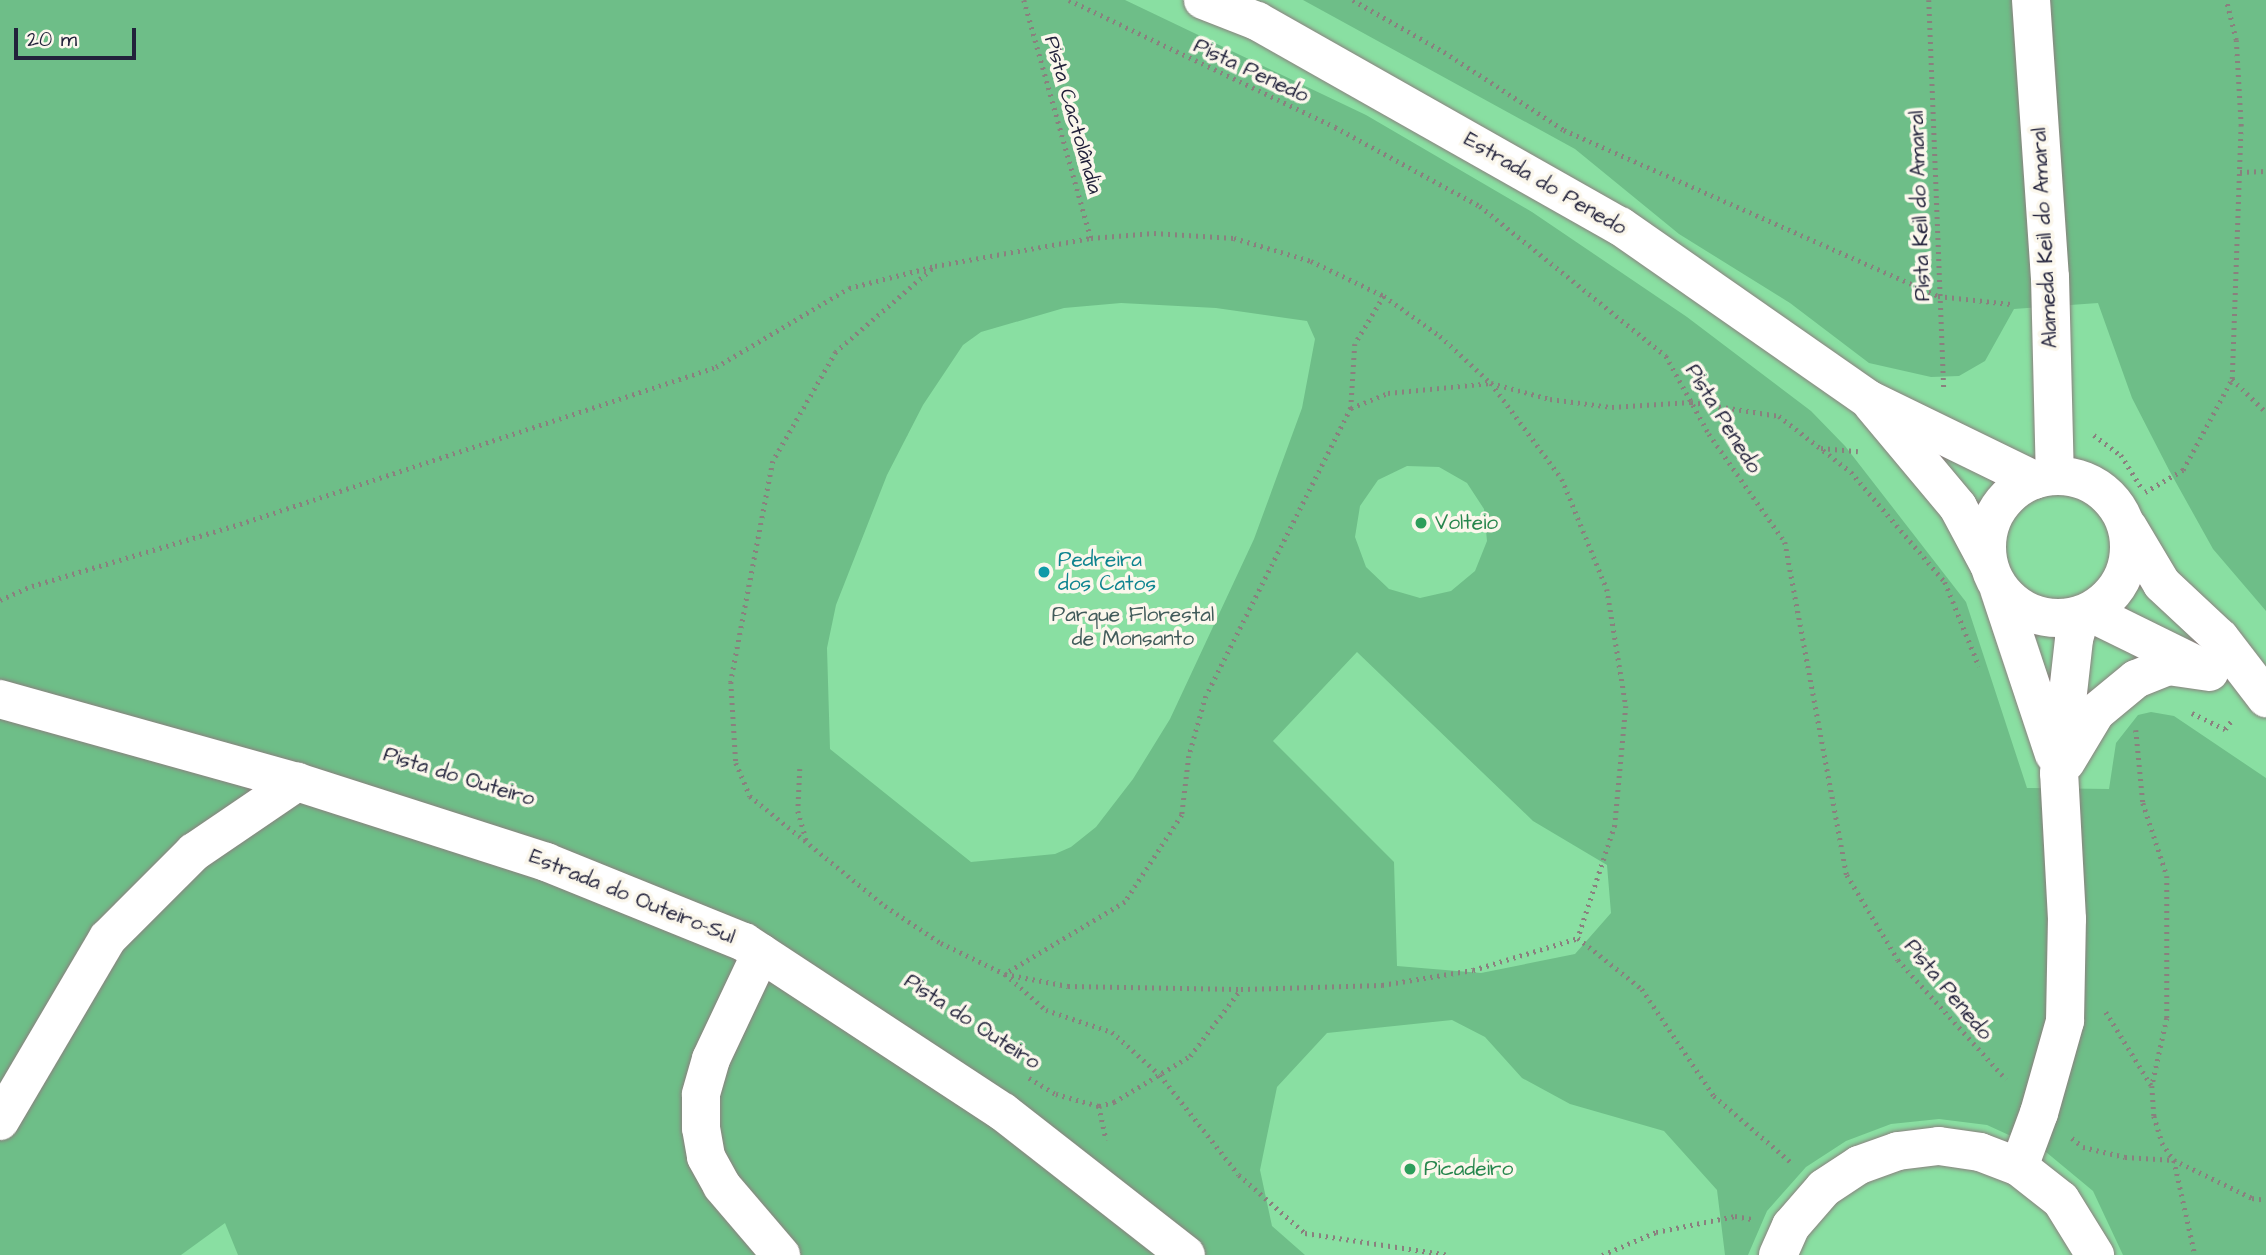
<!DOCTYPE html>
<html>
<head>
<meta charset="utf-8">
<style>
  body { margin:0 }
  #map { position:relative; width:2266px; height:1255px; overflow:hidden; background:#f3dec2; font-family:"Architects Daughter",sans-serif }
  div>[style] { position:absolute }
  .green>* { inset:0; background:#89dfa2 }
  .forest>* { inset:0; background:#6ebe88 }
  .path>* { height:4.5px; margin-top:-2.25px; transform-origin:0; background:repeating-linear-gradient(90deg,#8a807e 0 2px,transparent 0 7px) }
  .roads { filter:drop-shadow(0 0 2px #8a807e) drop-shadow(0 0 2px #8a807e) }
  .minor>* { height:38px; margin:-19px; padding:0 19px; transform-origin:19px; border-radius:19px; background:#fff }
  .minor>.ring { margin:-19px; padding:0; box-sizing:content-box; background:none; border:38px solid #fff; border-radius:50% }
  .dots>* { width:19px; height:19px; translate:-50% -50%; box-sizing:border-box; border:4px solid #fbf7ec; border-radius:50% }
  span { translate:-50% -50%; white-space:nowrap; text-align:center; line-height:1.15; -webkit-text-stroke:7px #fbf7ec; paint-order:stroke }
  .street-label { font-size:21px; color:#22223b }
  .leisure-label { font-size:21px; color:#27864d }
  .left { translate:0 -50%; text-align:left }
  .culture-label { font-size:21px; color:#0d838f }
  .park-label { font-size:21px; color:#415b5a }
  .scale { position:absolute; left:14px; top:28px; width:122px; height:32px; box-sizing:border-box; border:4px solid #22223b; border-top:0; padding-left:9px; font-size:21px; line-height:24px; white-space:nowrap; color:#22223b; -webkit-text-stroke:5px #fbf7ec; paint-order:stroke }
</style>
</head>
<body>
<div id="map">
  <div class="green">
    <div style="clip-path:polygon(0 0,2266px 0,2266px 1255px,0 1255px)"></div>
  </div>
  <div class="forest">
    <div style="clip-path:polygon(evenodd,0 0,1125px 0,1366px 115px,1532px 212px,1687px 317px,1811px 411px,1845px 446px,1966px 602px,2027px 788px,2109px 789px,2116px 743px,2138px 715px,2151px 712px,2174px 716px,2266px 778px,2266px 1255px,2123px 1255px,2093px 1191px,2046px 1152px,1987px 1125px,1939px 1119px,1891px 1124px,1846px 1141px,1806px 1167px,1767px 1211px,1748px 1255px,1725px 1255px,1717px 1190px,1664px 1131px,1570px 1104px,1522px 1078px,1485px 1037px,1452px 1020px,1327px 1033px,1277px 1087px,1260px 1170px,1272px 1226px,1305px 1255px,238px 1255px,225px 1223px,181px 1255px,0 1255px,0 0,1121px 303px,1216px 308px,1307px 321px,1315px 339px,1302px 408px,1254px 539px,1170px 719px,1133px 779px,1096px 827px,1071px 847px,1055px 854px,971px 862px,830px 749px,827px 648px,836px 605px,887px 475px,923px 405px,963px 345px,981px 332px,1064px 308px,1121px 303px,0 0,1407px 466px,1439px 467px,1467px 483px,1484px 509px,1487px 541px,1475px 571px,1451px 591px,1420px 598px,1389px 589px,1366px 567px,1355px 537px,1360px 506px,1378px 480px,1407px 466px,0 0,1357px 652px,1533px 821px,1607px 865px,1611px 913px,1575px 954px,1481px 973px,1397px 966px,1394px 862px,1273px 741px,1357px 652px)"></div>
    <div style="clip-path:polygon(1303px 0,2266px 0,2266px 611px,2213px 549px,2169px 470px,2132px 398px,2098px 303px,2014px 309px,1985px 361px,1959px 376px,1931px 377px,1869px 363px,1790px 303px,1679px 234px,1575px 149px)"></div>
  </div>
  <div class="path">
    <div style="left:1024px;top:0;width:247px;rotate:74.3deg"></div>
    <div style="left:1069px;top:0;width:295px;rotate:25.5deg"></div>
    <div style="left:1335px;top:127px;width:165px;rotate:28.6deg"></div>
    <div style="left:1480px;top:206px;width:239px;rotate:38.9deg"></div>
    <div style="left:1666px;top:356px;width:89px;rotate:61.1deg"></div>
    <div style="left:1709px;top:434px;width:132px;rotate:54.9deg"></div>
    <div style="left:1785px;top:542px;width:339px;rotate:79.5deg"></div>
    <div style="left:1847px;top:875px;width:99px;rotate:59deg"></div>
    <div style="left:1898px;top:960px;width:161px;rotate:47.8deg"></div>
    <div style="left:1353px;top:0;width:105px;rotate:29.7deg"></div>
    <div style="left:1444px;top:52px;width:143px;rotate:33deg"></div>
    <div style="left:1564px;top:130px;width:409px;rotate:23.9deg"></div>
    <div style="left:1938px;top:296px;width:73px;rotate:6.3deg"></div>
    <div style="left:1929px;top:0;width:391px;rotate:87.8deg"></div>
    <div style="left:2240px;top:172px;width:26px;rotate:-2deg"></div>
    <div style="left:932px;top:269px;width:127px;rotate:139.2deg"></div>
    <div style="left:836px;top:352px;width:126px;rotate:120deg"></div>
    <div style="left:773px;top:461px;width:225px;rotate:100.8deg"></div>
    <div style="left:731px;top:682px;width:81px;rotate:86.5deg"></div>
    <div style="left:736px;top:763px;width:36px;rotate:67deg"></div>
    <div style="left:750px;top:796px;width:174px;rotate:39.2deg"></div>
    <div style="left:885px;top:906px;width:67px;rotate:33.5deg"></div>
    <div style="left:941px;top:943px;width:71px;rotate:25.8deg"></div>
    <div style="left:1005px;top:974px;width:64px;rotate:10.8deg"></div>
    <div style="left:1068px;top:986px;width:172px;rotate:1deg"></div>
    <div style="left:1384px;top:296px;width:56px;rotate:121.1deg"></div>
    <div style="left:1355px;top:344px;width:64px;rotate:93.6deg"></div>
    <div style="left:1351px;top:408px;width:322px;rotate:116.7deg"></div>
    <div style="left:1206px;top:696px;width:62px;rotate:105.8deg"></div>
    <div style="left:1189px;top:756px;width:59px;rotate:96.8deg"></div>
    <div style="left:1182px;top:815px;width:104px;rotate:123.2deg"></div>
    <div style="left:1125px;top:902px;width:140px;rotate:149deg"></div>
    <div style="left:1005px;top:974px;width:55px;rotate:41.3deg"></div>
    <div style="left:1046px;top:1010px;width:70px;rotate:18.4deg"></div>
    <div style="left:1112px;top:1032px;width:64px;rotate:41.9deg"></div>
    <div style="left:1160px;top:1075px;width:127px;rotate:51.7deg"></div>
    <div style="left:1239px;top:1175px;width:88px;rotate:41.3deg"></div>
    <div style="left:1305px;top:1233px;width:146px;rotate:8.7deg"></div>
    <div style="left:2232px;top:379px;width:47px;rotate:44.1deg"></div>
    <div style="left:1351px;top:408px;width:40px;rotate:-22deg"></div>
    <div style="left:1388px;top:393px;width:103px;rotate:-5.5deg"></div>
    <div style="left:1491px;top:383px;width:61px;rotate:15.2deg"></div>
    <div style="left:1550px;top:399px;width:63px;rotate:7.4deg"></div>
    <div style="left:1612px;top:407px;width:79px;rotate:-3.6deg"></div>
    <div style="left:1691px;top:402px;width:89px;rotate:9deg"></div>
    <div style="left:1779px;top:416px;width:91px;rotate:37.9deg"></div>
    <div style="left:1851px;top:472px;width:145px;rotate:49.5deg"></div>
    <div style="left:1945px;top:582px;width:91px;rotate:68deg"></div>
    <div style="left:2094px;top:435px;width:34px;rotate:37deg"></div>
    <div style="left:2121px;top:455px;width:41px;rotate:57.8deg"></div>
    <div style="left:1821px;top:448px;width:37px;rotate:5deg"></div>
    <div style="left:2145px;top:492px;width:44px;rotate:-30.1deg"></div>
    <div style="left:2183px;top:470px;width:103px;rotate:-61.7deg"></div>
    <div style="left:2232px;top:379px;width:253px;rotate:-88deg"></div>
    <div style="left:2241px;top:126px;width:86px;rotate:-93.3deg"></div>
    <div style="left:2236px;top:40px;width:41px;rotate:-104deg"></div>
    <div style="left:0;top:600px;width:35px;rotate:-24deg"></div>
    <div style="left:32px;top:586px;width:217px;rotate:-16.6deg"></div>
    <div style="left:240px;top:524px;width:501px;rotate:-18.25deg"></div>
    <div style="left:716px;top:367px;width:155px;rotate:-30.7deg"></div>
    <div style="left:849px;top:288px;width:89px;rotate:-14.3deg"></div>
    <div style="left:935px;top:266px;width:158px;rotate:-10.2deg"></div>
    <div style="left:1091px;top:238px;width:63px;rotate:-4.5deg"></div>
    <div style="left:1154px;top:233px;width:80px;rotate:3.6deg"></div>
    <div style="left:1234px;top:238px;width:80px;rotate:16.6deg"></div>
    <div style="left:1311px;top:261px;width:81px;rotate:25.6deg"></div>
    <div style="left:1384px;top:296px;width:69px;rotate:35.5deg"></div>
    <div style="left:1440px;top:336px;width:69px;rotate:42.7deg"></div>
    <div style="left:1491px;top:383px;width:119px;rotate:53.5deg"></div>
    <div style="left:1562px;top:479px;width:119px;rotate:67.8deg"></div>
    <div style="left:1607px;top:589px;width:119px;rotate:80.8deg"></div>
    <div style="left:1626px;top:706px;width:120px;rotate:95.3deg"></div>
    <div style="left:1615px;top:825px;width:119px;rotate:108.1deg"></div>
    <div style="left:2192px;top:713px;width:37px;rotate:26deg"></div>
    <div style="left:2225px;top:729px;width:11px;rotate:-52deg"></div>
    <div style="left:2136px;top:730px;width:73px;rotate:84.5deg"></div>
    <div style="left:2143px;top:803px;width:77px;rotate:71.8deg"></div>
    <div style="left:2167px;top:876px;width:142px;rotate:90deg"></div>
    <div style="left:2167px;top:1018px;width:70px;rotate:102.4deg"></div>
    <div style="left:2152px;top:1086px;width:30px;rotate:86deg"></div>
    <div style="left:2154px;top:1116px;width:28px;rotate:73deg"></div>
    <div style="left:2162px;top:1143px;width:21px;rotate:55deg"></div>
    <div style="left:2174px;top:1160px;width:97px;rotate:77.5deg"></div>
    <div style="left:800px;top:769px;width:42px;rotate:92.7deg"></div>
    <div style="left:798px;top:811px;width:33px;rotate:74deg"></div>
    <div style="left:1578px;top:938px;width:82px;rotate:38.6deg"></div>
    <div style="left:1642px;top:989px;width:129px;rotate:56.1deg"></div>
    <div style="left:1714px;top:1096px;width:103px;rotate:40.7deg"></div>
    <div style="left:2106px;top:1012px;width:86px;rotate:58.3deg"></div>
    <div style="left:1029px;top:1078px;width:31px;rotate:31deg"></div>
    <div style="left:1056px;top:1094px;width:45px;rotate:15.6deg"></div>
    <div style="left:1099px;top:1106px;width:16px;rotate:-15deg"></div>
    <div style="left:1114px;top:1102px;width:89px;rotate:-31.2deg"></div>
    <div style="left:1190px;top:1056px;width:84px;rotate:-52.7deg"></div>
    <div style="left:1241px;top:989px;width:141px;rotate:-1.6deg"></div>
    <div style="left:1382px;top:985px;width:92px;rotate:-9.4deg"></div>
    <div style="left:1473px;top:970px;width:110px;rotate:-16.9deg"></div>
    <div style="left:1099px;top:1106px;width:35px;rotate:78deg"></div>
    <div style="left:2072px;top:1138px;width:14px;rotate:39deg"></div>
    <div style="left:2083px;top:1147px;width:43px;rotate:13.4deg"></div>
    <div style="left:2125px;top:1157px;width:49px;rotate:3.5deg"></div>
    <div style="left:2174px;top:1160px;width:87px;rotate:26deg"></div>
    <div style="left:2252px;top:1198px;width:14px;rotate:8deg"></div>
    <div style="left:1602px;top:1255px;width:59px;rotate:-23.1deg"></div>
    <div style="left:1656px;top:1232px;width:81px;rotate:-11.4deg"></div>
    <div style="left:1735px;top:1216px;width:17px;rotate:10deg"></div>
  </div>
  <div class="roads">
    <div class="minor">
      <div style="left:1203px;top:0;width:58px;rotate:21.3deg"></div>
      <div style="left:1257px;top:21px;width:417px;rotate:29.5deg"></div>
      <div style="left:1620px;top:226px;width:302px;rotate:34.9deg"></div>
      <div style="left:1868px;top:399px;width:185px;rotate:26deg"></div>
      <div style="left:2031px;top:0;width:278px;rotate:86.1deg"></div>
      <div style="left:2050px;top:277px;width:199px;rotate:88.6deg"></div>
      <div style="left:1872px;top:404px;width:134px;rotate:50.1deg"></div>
      <div style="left:1958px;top:507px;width:64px;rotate:61.8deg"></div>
      <div class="ring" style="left:1987px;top:476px;width:104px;height:104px"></div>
      <div style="left:2128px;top:527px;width:66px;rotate:59.2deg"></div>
      <div style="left:2162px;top:584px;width:79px;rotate:43deg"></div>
      <div style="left:2220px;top:638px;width:76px;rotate:52.5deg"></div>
      <div style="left:1999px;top:589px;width:174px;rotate:71.6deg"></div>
      <div style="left:2089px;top:612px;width:125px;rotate:26.2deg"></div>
      <div style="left:0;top:699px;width:308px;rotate:15.6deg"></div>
      <div style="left:297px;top:782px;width:262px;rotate:17.8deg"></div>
      <div style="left:546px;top:862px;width:214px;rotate:22deg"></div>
      <div style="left:744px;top:942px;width:310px;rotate:33.3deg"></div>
      <div style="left:1003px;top:1112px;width:232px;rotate:38deg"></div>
      <div style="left:2066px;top:762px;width:58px;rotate:-59deg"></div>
      <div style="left:2096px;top:712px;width:52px;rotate:-39.5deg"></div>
      <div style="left:2136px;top:679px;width:35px;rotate:-22deg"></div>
      <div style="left:2168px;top:666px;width:42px;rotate:8.1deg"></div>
      <div style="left:761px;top:953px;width:117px;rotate:115.3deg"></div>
      <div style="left:711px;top:1059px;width:37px;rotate:106deg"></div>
      <div style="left:701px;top:1095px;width:33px;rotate:90deg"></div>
      <div style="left:701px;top:1128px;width:29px;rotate:80deg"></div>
      <div style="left:706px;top:1157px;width:33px;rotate:61deg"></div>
      <div style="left:722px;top:1186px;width:91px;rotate:49.5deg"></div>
      <div style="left:0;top:1121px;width:212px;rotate:-59.5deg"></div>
      <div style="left:108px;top:938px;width:122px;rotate:-45deg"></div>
      <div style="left:194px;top:852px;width:125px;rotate:-34.2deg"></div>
      <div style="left:2019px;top:1167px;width:58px;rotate:-69.7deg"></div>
      <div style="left:2039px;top:1113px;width:96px;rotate:-74.2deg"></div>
      <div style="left:2065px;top:1021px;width:102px;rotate:-88.9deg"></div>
      <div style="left:2067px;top:919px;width:146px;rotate:-93.1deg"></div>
      <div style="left:2059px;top:773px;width:135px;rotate:-83.6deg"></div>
      <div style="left:2074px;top:639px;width:25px;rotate:-74deg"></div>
      <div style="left:1778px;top:1255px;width:32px;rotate:-66deg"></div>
      <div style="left:1791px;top:1226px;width:50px;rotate:-49deg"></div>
      <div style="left:1824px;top:1188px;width:42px;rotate:-33.3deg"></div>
      <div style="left:1859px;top:1165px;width:41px;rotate:-19.7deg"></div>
      <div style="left:1898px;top:1151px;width:41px;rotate:-7deg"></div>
      <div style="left:1939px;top:1146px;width:41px;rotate:8.3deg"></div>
      <div style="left:1980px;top:1152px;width:42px;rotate:21deg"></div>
      <div style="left:2019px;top:1167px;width:53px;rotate:38.2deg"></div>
      <div style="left:2061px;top:1200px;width:65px;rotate:58.3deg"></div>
    </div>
  </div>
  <div class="dots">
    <div style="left:1421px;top:523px;background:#2e9e5b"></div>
    <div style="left:1044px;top:572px;background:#0f9aa8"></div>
    <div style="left:1410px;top:1169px;background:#2e9e5b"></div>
  </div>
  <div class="street-label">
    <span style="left:1251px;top:71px;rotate:25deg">Pista Penedo</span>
    <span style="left:1073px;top:115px;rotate:74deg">Pista Cactolândia</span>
    <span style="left:1545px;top:184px;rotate:30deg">Estrada do Penedo</span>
    <span style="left:1920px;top:206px;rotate:-92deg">Pista Keil do Amaral</span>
    <span style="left:2045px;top:238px;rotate:-93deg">Alameda Keil do Amaral</span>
    <span style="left:1723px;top:419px;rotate:58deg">Pista Penedo</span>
    <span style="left:459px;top:777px;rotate:17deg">Pista do Outeiro</span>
    <span style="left:632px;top:897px;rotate:22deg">Estrada do Outeiro-Sul</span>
    <span style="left:1948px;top:990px;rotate:50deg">Pista Penedo</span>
    <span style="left:972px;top:1022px;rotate:33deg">Pista do Outeiro</span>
  </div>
  <div class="leisure-label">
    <span class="left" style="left:1435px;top:523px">Volteio</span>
    <span class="left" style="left:1424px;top:1169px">Picadeiro</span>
  </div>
  <div class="culture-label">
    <span class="left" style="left:1058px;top:572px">Pedreira<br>dos Catos</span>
  </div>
  <div class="park-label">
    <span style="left:1133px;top:627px">Parque Florestal<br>de Monsanto</span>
  </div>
  <div class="scale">20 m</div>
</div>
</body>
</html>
